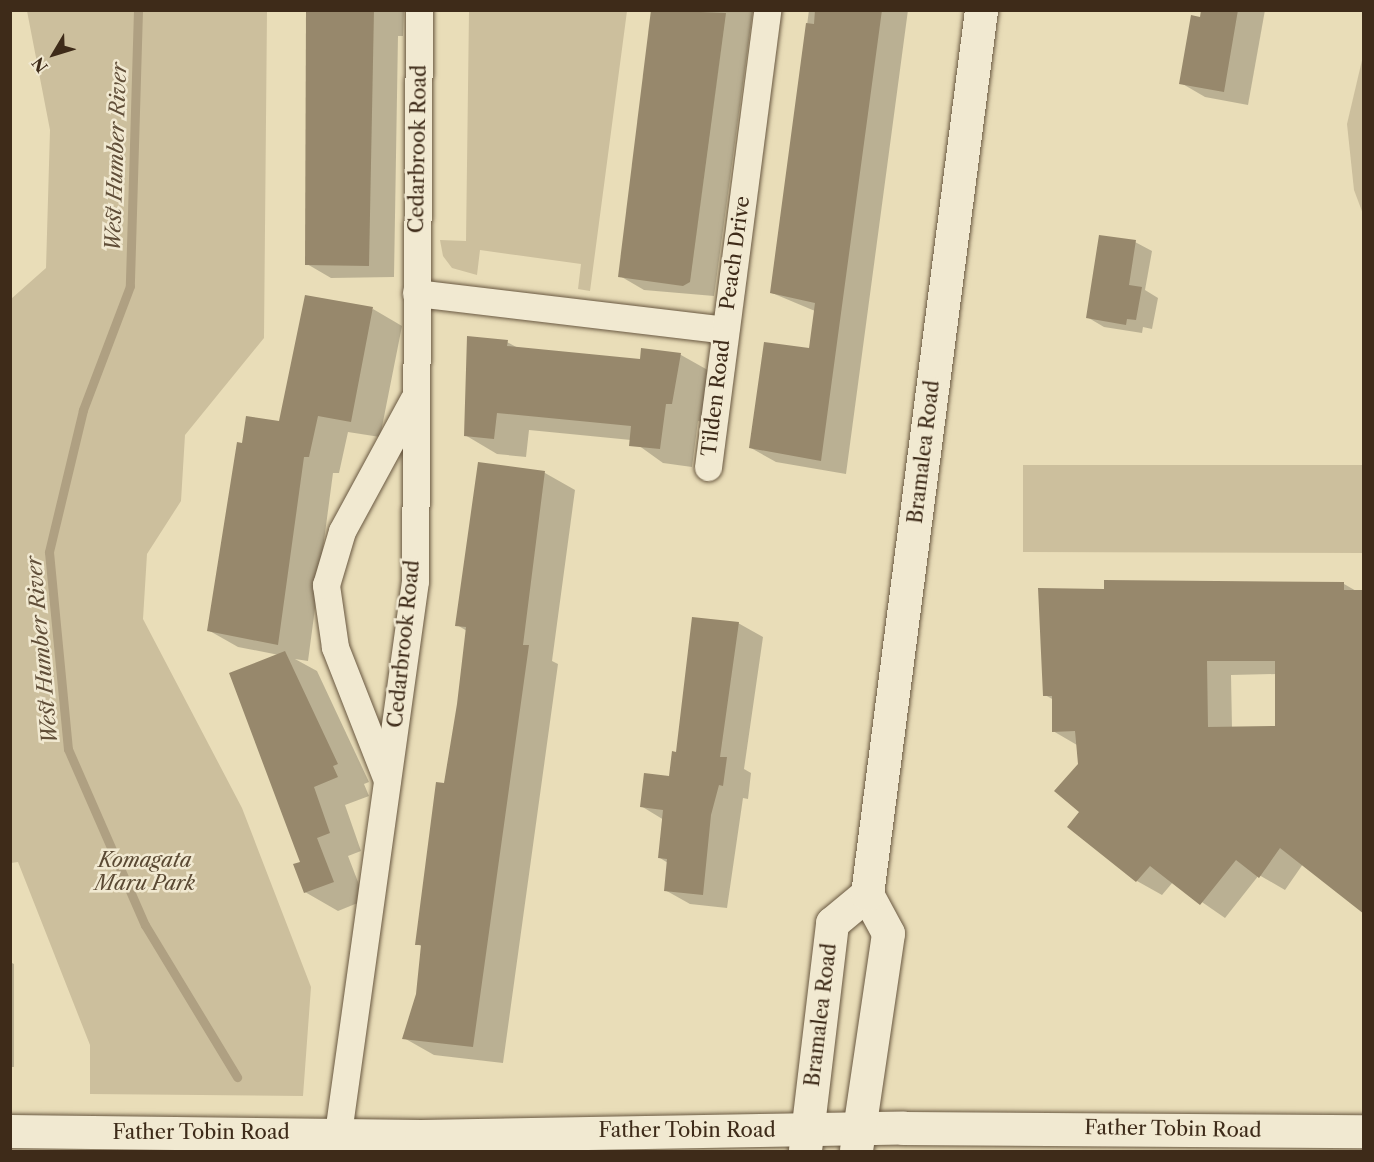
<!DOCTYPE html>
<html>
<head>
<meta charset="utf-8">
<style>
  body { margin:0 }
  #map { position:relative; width:1374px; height:1162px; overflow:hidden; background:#e9ddb8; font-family:"Libre Caslon Text",serif }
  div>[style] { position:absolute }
  .green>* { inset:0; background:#ccbf9d }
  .shadow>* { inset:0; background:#0003 }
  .stream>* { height:9px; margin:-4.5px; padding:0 4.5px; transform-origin:4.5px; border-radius:4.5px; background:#afa082 }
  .building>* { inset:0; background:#97886c }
  .roads { filter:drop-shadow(0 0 2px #695841) drop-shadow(0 0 2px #695841) }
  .street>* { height:27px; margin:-13.5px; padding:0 13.5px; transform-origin:13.5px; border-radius:13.5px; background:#f1e9d1 }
  .secondary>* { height:33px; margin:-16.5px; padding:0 16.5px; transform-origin:16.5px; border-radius:16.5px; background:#f1e9d1 }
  span { translate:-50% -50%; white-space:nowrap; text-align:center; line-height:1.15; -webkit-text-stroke:5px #f1e9d1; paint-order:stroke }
  .street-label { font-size:20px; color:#3e2b19 }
  .park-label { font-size:20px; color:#5a4933; font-style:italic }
  .water-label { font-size:21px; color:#604e38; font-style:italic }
  .frame { position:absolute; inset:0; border:12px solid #3e2b19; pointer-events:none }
  .north { position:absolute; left:24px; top:24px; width:60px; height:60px; -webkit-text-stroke:4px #f1e9d1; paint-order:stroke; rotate:232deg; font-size:16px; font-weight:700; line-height:24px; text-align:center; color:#3e2b19 }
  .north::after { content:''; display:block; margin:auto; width:21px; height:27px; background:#3e2b19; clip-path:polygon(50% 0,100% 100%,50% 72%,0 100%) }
</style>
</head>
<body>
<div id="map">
  <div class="green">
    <div style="clip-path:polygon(27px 11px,267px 11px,264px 338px,185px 435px,181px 501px,147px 554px,143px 619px,242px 808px,311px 987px,303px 1096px,90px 1094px,90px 1045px,18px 862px,11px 863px,11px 299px,46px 268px,50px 130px)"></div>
    <div style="clip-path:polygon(469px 11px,627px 11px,590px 291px,578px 289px,581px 264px,480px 250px,477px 275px,452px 268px,443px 256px,440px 240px,466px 241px)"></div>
    <div style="clip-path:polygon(1363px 56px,1363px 214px,1354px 190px,1347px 124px)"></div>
    <div style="clip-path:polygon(1023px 465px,1363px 465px,1363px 553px,1023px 552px)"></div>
  </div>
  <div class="shadow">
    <div style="clip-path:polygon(309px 10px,404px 10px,403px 36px,398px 36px,394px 277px,331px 278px,307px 264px)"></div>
    <div style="clip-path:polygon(655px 10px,753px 10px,714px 296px,644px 290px,620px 276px)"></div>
    <div style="clip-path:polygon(809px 10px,908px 10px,846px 474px,776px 462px,751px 448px,811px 350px,815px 311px,772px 293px)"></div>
    <div style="clip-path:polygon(1203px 10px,1265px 10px,1248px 105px,1205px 97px,1181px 83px)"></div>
    <div style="clip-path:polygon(1135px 242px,1152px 251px,1145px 290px,1158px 298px,1152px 329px,1143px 327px,1142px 333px,1104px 327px,1087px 317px)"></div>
    <div style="clip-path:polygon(373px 309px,402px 326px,380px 437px,348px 432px,339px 473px,333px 473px,308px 661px,295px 659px,317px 671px,369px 782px,364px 784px,369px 796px,345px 805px,361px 851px,348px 856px,365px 900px,338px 911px,305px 892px,279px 655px,238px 647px,208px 630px,243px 444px,280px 423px)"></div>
    <div style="clip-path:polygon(507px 342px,518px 348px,642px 361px,643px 350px,681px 355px,713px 373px,704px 422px,698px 421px,692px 467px,663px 463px,631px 440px,529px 430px,526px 457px,497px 454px,465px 435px)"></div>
    <div style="clip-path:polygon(480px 464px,545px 473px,575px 490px,552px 661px,558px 664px,503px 1063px,434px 1055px,404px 1038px,417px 994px,423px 947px,417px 944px,458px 705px,467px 631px,457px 625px)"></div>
    <div style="clip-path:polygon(evenodd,1106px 582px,1344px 584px,1358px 592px,1303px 864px,1285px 890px,1259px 875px,1225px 918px,1173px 882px,1162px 895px,1137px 881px,1069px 827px,1082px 811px,1077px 745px,1053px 731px,1054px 700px,1045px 695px,1106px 591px,1106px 582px,1276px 674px,1277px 728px,1232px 728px,1231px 675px,1276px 674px)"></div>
    <div style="clip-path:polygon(738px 623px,763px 637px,744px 769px,751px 773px,748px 799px,743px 798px,727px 908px,690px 904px,665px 890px,668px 863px,660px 858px,664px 820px,641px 806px,671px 778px)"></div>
    <div style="clip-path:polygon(10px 962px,14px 964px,14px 1067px,10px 1067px)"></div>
  </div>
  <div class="stream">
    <div style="left:138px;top:10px;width:276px;rotate:91.7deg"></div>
    <div style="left:130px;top:286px;width:133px;rotate:110.8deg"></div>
    <div style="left:83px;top:410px;width:146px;rotate:103.5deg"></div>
    <div style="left:49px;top:552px;width:198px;rotate:84.5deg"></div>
    <div style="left:68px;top:749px;width:192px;rotate:66.4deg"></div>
    <div style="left:145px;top:925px;width:178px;rotate:58.8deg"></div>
  </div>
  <div class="building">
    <div style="clip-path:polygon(306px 10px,374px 10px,369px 266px,305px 265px)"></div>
    <div style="clip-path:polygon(651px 10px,726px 13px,690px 282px,683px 286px,618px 277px)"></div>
    <div style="clip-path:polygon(815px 10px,882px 10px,821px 461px,749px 448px,764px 342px,809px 348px,815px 303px,770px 293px,806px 23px,814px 24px)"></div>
    <div style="clip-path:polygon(1201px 10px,1238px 10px,1224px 92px,1179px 84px,1191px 15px,1200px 17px)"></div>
    <div style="clip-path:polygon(1099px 235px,1136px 240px,1129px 285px,1142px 287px,1136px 320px,1127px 319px,1126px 325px,1086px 318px)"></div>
    <div style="clip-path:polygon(305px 295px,373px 307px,351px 422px,318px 416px,309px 457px,304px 457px,278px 645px,207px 631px,237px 442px,242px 443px,246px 416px,279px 421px)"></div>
    <div style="clip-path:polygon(467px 336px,508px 340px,507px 346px,640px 359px,641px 348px,681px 353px,672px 404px,666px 404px,660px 449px,629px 446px,631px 426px,497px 413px,494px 439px,464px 436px)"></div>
    <div style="clip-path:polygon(478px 462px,545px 471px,523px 645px,529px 645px,473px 1047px,402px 1039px,416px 994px,421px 945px,415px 945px,436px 782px,444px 783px,457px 704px,466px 627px,455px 626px)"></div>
    <div style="clip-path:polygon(evenodd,1104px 580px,1344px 582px,1344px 590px,1364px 590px,1364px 914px,1280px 848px,1259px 878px,1236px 860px,1200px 905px,1150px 866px,1136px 882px,1067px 827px,1079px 812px,1054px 791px,1078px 764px,1075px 731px,1052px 732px,1052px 696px,1043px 696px,1038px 588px,1104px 589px,1104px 580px,1207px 661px,1275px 661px,1275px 726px,1208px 727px,1207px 661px)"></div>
    <div style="clip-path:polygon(692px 617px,739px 622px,720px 757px,727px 757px,723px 786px,719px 785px,711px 815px,703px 895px,664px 891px,667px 859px,658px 858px,663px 810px,640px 807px,644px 773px,669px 776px,672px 751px,676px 752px)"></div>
    <div style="clip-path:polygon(285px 651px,338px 764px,333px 766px,338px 777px,314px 787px,330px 833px,317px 838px,334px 882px,304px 893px,293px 864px,300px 862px,229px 673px)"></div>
  </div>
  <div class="roads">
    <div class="street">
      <div style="left:416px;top:293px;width:311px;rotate:6.8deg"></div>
      <div style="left:708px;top:467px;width:461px;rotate:-82.6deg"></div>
      <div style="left:387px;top:780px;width:143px;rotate:-111.4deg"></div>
      <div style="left:335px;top:647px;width:63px;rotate:-98.3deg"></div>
      <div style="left:326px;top:585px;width:56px;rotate:-73.5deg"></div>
      <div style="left:342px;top:531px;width:149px;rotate:-61.5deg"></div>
      <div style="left:338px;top:1133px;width:557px;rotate:-82.06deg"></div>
      <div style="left:415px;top:581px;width:571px;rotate:-89.6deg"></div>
    </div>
    <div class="secondary">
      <div style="left:10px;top:1131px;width:411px;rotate:0.7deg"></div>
      <div style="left:421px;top:1136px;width:482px;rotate:-1deg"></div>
      <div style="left:903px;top:1128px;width:461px;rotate:0.4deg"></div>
      <div style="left:805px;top:1150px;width:229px;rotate:-83.2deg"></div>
      <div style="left:832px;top:923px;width:45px;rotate:-39.6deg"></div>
      <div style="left:856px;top:1150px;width:219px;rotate:-81.6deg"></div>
      <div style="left:888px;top:933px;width:44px;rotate:-118.3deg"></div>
      <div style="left:867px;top:894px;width:891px;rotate:-82.65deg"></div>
    </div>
  </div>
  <div class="street-label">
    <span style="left:418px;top:149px;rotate:-89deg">Cedarbrook Road</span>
    <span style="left:735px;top:253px;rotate:-82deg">Peach Drive</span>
    <span style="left:716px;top:398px;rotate:-83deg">Tilden Road</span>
    <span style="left:924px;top:452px;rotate:-83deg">Bramalea Road</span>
    <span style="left:404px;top:644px;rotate:-84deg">Cedarbrook Road</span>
    <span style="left:821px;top:1015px;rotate:-83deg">Bramalea Road</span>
    <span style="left:1173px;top:1129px;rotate:1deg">Father Tobin Road</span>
    <span style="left:687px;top:1130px">Father Tobin Road</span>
    <span style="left:201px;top:1132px">Father Tobin Road</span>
  </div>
  <div class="park-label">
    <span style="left:145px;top:872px">Komagata<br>Maru Park</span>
  </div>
  <div class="water-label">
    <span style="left:116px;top:157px;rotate:-88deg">West Humber River</span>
    <span style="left:42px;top:650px;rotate:-95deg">West Humber River</span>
  </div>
  <div class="frame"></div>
  <div class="north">N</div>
</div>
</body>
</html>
